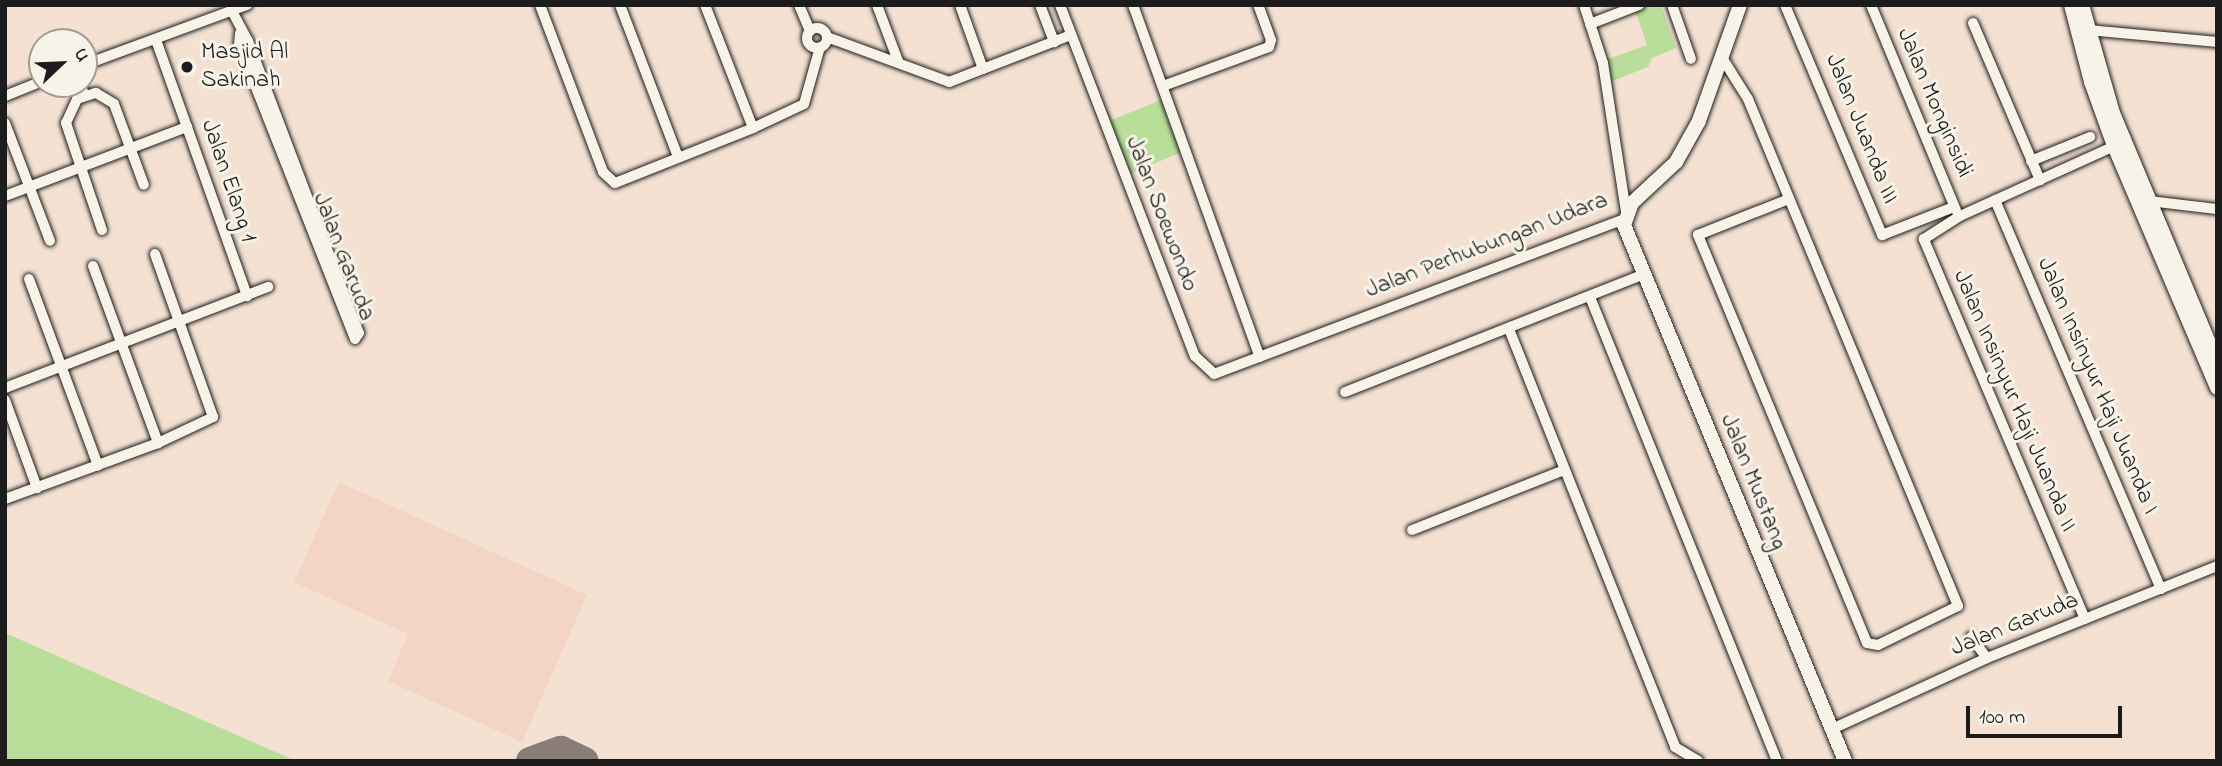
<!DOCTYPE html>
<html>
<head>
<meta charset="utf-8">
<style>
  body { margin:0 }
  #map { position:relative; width:2222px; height:766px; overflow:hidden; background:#f4e1d2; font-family:"Indie Flower",sans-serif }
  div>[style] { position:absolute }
  .built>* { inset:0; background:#f2d5c3 }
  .green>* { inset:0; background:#b9de99 }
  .taxiway>* { height:28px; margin:-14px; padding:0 14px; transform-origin:14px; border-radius:14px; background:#887e77 }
  .roads { filter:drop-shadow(0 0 2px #1c1c1c) drop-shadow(0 0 2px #1c1c1c) }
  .minor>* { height:10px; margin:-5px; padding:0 5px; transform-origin:5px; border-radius:5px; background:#f7f3e8 }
  .minor>.ring { margin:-5px; padding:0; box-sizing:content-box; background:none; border:10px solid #f7f3e8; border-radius:50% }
  .secondary>* { height:14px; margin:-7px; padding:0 7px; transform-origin:7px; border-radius:7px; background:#f7f3e8 }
  .dots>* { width:19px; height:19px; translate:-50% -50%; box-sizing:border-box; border:4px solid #f7f3e8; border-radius:50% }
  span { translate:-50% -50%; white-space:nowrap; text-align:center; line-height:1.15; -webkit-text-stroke:6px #f7f3e8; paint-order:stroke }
  .poi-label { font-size:24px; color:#1c1c1c }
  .left { translate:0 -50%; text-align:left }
  .street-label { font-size:24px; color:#1c1c1c }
  .frame { position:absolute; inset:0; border:7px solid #1c1c1c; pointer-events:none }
  .north { position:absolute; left:28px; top:28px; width:70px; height:70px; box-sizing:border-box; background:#f7f3e8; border:2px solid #9f9d96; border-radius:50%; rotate:67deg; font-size:19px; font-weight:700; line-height:28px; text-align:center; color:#1c1c1c }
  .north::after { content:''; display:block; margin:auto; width:24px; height:32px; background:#1c1c1c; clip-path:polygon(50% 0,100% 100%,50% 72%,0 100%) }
  .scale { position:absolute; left:1966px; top:706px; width:156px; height:32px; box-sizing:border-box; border:4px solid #1c1c1c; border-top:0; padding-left:9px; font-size:21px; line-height:24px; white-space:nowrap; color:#1c1c1c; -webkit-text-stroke:5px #f7f3e8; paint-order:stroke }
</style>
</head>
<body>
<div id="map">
  <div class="built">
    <div style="clip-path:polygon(339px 482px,587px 595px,522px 742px,388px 681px,408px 634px,294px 582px)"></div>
  </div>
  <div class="green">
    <div style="clip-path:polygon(1646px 5px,1661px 5px,1676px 48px,1652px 58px,1648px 67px,1612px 81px,1606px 60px,1647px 45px,1635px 9px)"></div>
    <div style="clip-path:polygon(1161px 100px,1182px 152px,1131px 173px,1109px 121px)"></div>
    <div style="clip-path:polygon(5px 633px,296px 761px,5px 761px)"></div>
  </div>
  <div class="taxiway">
    <div style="left:530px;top:761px;width:33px;rotate:-20deg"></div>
    <div style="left:561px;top:750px;width:26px;rotate:25deg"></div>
  </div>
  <div class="roads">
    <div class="minor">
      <div style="left:540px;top:5px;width:178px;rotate:69.3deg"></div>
      <div style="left:603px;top:172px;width:16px;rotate:43deg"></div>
      <div style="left:615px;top:183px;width:149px;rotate:-21.7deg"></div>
      <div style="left:753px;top:128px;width:132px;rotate:-111.3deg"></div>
      <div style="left:620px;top:5px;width:163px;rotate:69.1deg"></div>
      <div style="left:799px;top:5px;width:28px;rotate:67deg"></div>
      <div style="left:877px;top:5px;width:60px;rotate:69.4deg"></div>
      <div style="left:960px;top:5px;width:68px;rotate:70.2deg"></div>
      <div style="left:1040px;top:5px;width:40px;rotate:69deg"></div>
      <div style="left:1060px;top:5px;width:376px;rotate:69deg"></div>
      <div style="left:1195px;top:356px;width:26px;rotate:43deg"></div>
      <div style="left:1214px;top:374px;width:439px;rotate:-20.7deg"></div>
      <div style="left:1133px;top:5px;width:374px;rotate:70.2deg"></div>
      <div style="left:1584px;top:5px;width:61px;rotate:71.9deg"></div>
      <div style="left:1603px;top:63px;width:150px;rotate:81.2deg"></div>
      <div style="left:1672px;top:5px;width:57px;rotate:70.6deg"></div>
      <div style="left:1785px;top:5px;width:250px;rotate:67.1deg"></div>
      <div style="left:1882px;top:235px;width:77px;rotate:-21.3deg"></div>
      <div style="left:1871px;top:5px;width:222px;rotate:67.5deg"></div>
      <div style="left:232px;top:11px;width:34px;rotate:62deg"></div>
      <div style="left:248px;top:41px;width:312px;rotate:69.2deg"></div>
      <div style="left:359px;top:333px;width:7px;rotate:124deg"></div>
      <div style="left:355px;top:339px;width:316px;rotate:-111.5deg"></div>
      <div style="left:239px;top:45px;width:12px;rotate:-85deg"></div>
      <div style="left:1973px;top:23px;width:171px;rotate:66.9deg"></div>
      <div style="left:1590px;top:24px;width:53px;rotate:-21.2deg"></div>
      <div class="ring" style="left:807px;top:28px;width:10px;height:10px"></div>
      <div style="left:2088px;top:30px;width:130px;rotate:5.3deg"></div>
      <div style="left:827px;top:37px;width:130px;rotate:20.2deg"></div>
      <div style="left:949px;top:82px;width:131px;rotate:-21.1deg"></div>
      <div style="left:156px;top:40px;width:272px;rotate:70.4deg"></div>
      <div style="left:1721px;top:56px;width:51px;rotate:57.9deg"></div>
      <div style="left:1748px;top:99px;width:549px;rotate:67.5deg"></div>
      <div style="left:1958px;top:606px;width:89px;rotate:154deg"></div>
      <div style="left:1878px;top:645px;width:11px;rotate:-170deg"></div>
      <div style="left:1867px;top:643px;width:442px;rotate:-112.5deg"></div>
      <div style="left:1698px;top:235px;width:98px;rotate:-21.6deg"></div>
      <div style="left:84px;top:65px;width:174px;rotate:-20.2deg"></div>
      <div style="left:80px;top:84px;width:11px;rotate:68deg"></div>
      <div style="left:1163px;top:86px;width:113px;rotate:-20.2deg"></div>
      <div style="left:1269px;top:47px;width:7px;rotate:-74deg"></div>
      <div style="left:1271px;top:40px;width:37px;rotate:-110deg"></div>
      <div style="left:5px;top:96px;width:40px;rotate:-22deg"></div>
      <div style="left:5px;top:123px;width:126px;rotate:69.1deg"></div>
      <div style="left:753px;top:128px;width:56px;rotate:-25.2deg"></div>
      <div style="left:804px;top:104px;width:59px;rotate:-74.3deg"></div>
      <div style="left:2031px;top:161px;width:64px;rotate:-22.1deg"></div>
      <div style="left:5px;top:196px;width:195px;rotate:-20.8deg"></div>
      <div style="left:1995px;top:200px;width:423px;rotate:66.9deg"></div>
      <div style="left:2149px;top:201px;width:68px;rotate:6.7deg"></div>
      <div style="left:102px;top:230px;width:113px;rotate:-108.6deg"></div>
      <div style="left:66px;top:123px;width:26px;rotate:-65deg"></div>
      <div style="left:77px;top:99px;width:20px;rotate:-18deg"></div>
      <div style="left:96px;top:93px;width:21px;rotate:31deg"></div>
      <div style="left:114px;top:104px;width:86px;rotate:69.7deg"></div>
      <div style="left:93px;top:266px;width:189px;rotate:69.8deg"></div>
      <div style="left:29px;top:279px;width:199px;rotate:69.7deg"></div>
      <div style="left:1590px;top:297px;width:500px;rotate:68.05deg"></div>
      <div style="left:1509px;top:329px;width:450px;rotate:68.3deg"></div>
      <div style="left:1675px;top:747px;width:27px;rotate:31deg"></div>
      <div style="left:5px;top:388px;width:282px;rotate:-21deg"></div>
      <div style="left:1345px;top:392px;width:322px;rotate:-21.5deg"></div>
      <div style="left:5px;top:400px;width:94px;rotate:70deg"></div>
      <div style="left:5px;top:499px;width:163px;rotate:-20.1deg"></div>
      <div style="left:158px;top:443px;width:61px;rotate:-25.3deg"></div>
      <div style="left:213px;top:417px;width:173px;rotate:-109.6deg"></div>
      <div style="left:1412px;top:530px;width:163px;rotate:-21.5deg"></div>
      <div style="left:2085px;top:619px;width:413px;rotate:-113deg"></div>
      <div style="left:1924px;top:239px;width:43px;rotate:-32.6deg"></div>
      <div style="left:1960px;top:216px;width:169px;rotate:-24.4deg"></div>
      <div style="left:1971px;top:637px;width:26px;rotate:53deg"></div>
      <div style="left:1832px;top:729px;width:170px;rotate:-24.6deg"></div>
      <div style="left:1987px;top:658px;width:248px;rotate:-21.8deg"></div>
    </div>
    <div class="secondary">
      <div style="left:1740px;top:5px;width:123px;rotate:109.5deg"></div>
      <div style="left:1699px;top:121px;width:47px;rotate:119.3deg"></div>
      <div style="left:1676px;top:162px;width:60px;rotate:137deg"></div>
      <div style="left:1632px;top:203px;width:23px;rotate:110deg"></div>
      <div style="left:1624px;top:225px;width:580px;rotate:67.59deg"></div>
      <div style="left:2071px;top:5px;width:80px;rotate:75.4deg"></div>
      <div style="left:2091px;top:82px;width:68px;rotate:70.2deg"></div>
      <div style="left:2114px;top:146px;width:263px;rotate:66.9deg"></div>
      <div style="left:2082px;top:5px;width:112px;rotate:74deg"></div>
      <div style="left:2113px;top:113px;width:270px;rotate:67.3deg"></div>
    </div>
  </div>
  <div class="dots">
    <div style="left:187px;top:67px;background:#1c1c1c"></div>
  </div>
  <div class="poi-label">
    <span class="left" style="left:201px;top:67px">Masjid Al<br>Sakinah</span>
  </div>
  <div class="street-label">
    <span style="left:1934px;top:103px;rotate:67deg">Jalan Monginsidi</span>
    <span style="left:1861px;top:129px;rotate:68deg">Jalan Juanda III</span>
    <span style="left:228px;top:181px;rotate:71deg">Jalan Elang 1</span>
    <span style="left:1161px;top:214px;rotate:69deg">Jalan Soewondo</span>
    <span style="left:1487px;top:246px;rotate:-21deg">Jalan Perhubungan Udara</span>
    <span style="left:343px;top:257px;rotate:69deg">Jalan Garuda</span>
    <span style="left:2097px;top:386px;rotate:67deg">Jalan Insinyur Haji Juanda I</span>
    <span style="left:2014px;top:401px;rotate:67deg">Jalan Insinyur Haji Juanda II</span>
    <span style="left:1753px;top:482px;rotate:68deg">Jalan Mustang</span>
    <span style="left:2015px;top:625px;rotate:-22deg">Jalan Garuda</span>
  </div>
  <div class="frame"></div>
  <div class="north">U</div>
  <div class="scale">100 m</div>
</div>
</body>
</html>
